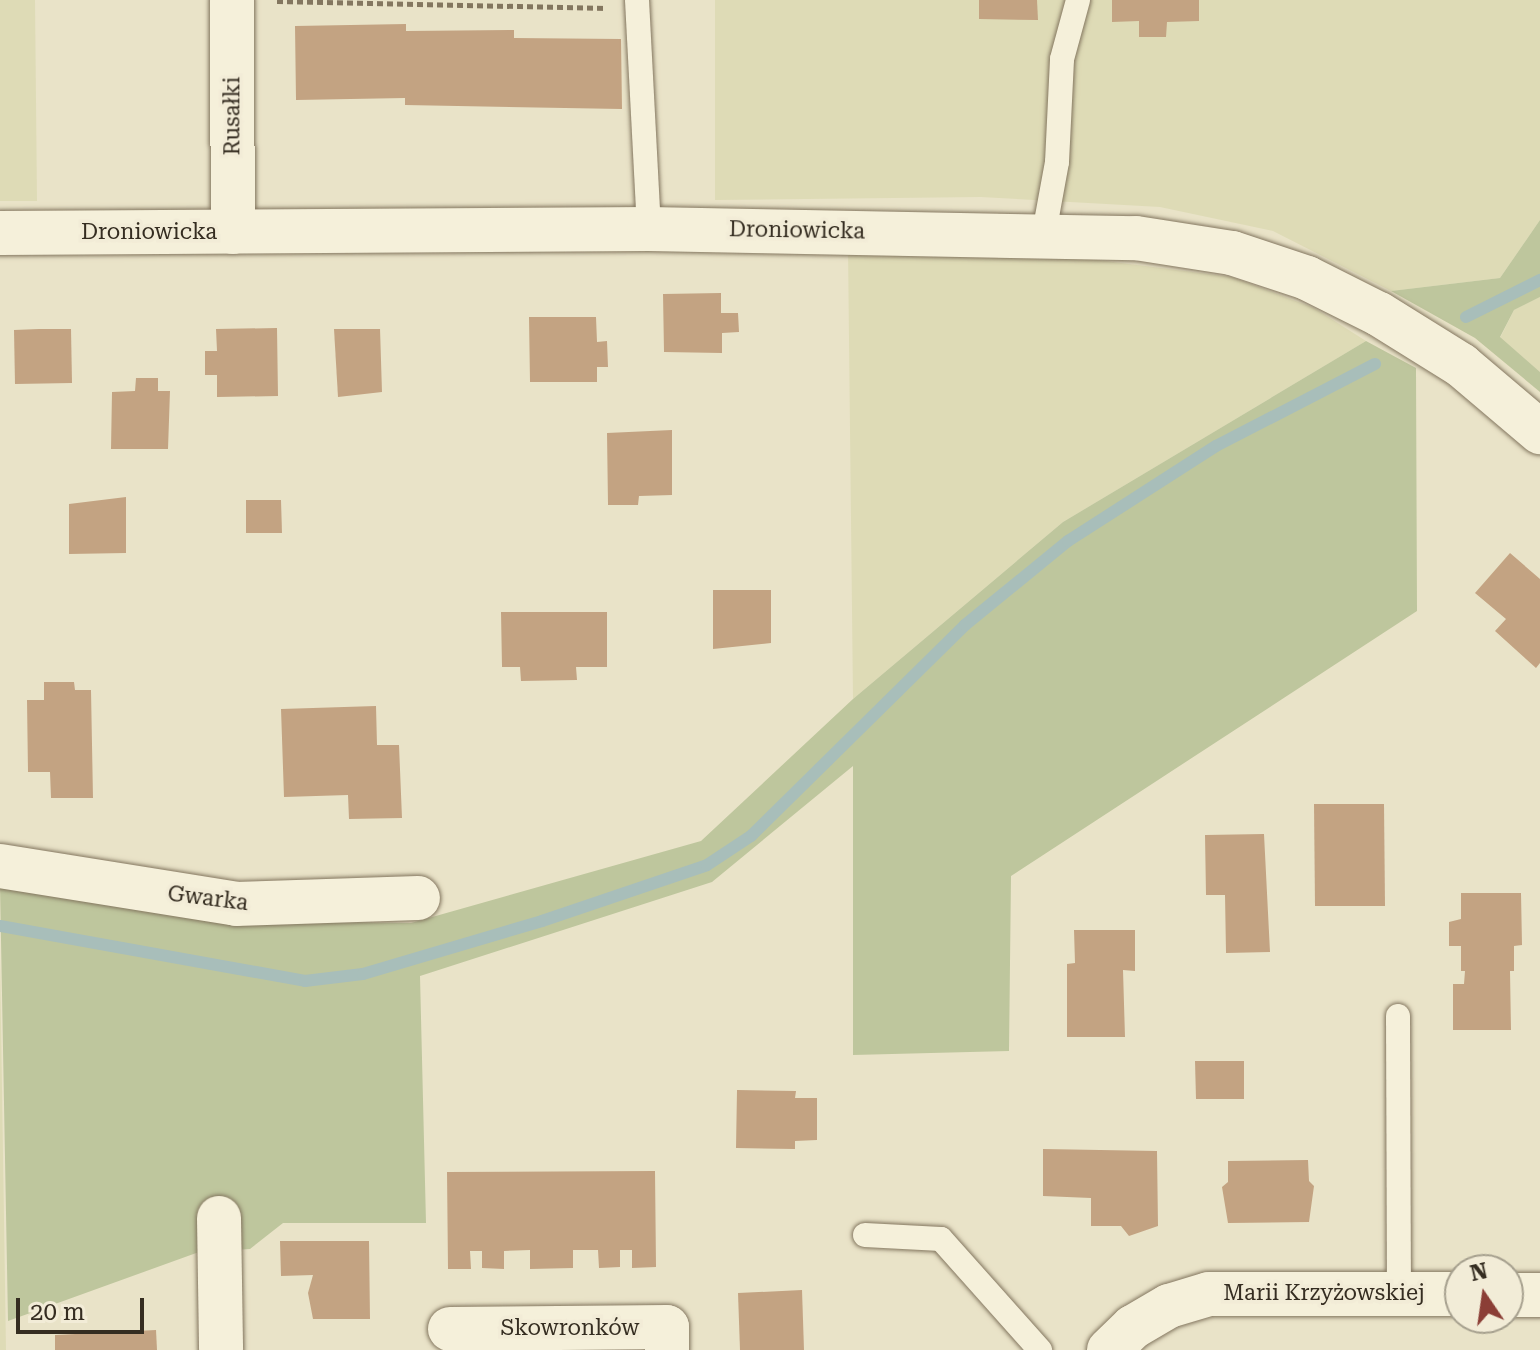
<!DOCTYPE html>
<html>
<head>
<meta charset="utf-8">
<style>
  body { margin:0 }
  #map { position:relative; width:1540px; height:1350px; overflow:hidden; background:#e9e3c8; font-family:"Roboto Serif",serif }
  div>[style] { position:absolute }
  .farmland>* { inset:0; background:#dedbb6 }
  .green>* { inset:0; background:#bec69d }
  .stream>* { height:12px; margin:-6px; padding:0 6px; transform-origin:6px; border-radius:6px; background:#a8beba }
  .building>* { inset:0; background:#c3a382 }
  .path>* { height:5px; margin-top:-2.5px; transform-origin:0; background:repeating-linear-gradient(90deg,#83765f 0 6px,transparent 0 10px) }
  .roads { filter:drop-shadow(0 0 2px #83765f) drop-shadow(0 0 2px #83765f) }
  .lane>* { height:24px; margin:-12px; padding:0 12px; transform-origin:12px; border-radius:12px; background:#f5f0da }
  .street>* { height:44px; margin:-22px; padding:0 22px; transform-origin:22px; border-radius:22px; background:#f5f0da }
  .secondary>* { height:44px; margin:-22px; padding:0 22px; transform-origin:22px; border-radius:22px; background:#f5f0da }
  span { translate:-50% -50%; white-space:nowrap; text-align:center; line-height:1.15; -webkit-text-stroke:7px #f2ecd7; paint-order:stroke }
  .street-label { font-size:22px; color:#352d21 }
  .north { position:absolute; left:1444px; top:1254px; width:80px; height:80px; box-sizing:border-box; background:#f2ecd7; border:2px solid #a6a08e; border-radius:50%; rotate:347deg; font-size:22px; font-weight:700; line-height:32px; text-align:center; color:#352d21 }
  .north::after { content:''; display:block; margin:auto; width:28px; height:36px; background:#8b3e36; clip-path:polygon(50% 0,100% 100%,50% 72%,0 100%) }
  .scale { position:absolute; left:16px; top:1298px; width:128px; height:36px; box-sizing:border-box; border:4px solid #352d21; border-top:0; padding-left:10px; font-size:24px; line-height:28px; white-space:nowrap; color:#352d21; -webkit-text-stroke:6px #f2ecd7; paint-order:stroke }
</style>
</head>
<body>
<div id="map">
  <div class="farmland">
    <div style="clip-path:polygon(0 0,35px 0,37px 201px,0 201px)"></div>
    <div style="clip-path:polygon(715px 0,1540px 0,1540px 220px,1500px 278px,1391px 291px,1273px 231px,1160px 207px,981px 197px,715px 200px)"></div>
    <div style="clip-path:polygon(848px 248px,1050px 254px,1232px 277px,1314px 308px,1366px 341px,1063px 522px,853px 699px)"></div>
    <div style="clip-path:polygon(1540px 297px,1540px 372px,1500px 338px,1514px 310px)"></div>
    <div style="clip-path:polygon(0 958px,6px 1350px,0 1350px)"></div>
  </div>
  <div class="green">
    <div style="clip-path:polygon(1540px 220px,1540px 297px,1514px 310px,1500px 337px,1540px 372px,1540px 392px,1475px 338px,1391px 291px,1500px 278px)"></div>
    <div style="clip-path:polygon(1366px 341px,1416px 368px,1417px 611px,1011px 876px,1009px 1051px,853px 1055px,853px 766px,712px 882px,420px 976px,426px 1223px,283px 1223px,250px 1249px,199px 1252px,8px 1321px,0 885px,258px 921px,411px 923px,701px 841px,853px 699px,1063px 522px)"></div>
  </div>
  <div class="stream">
    <div style="left:1466px;top:317px;width:83px;rotate:-26.6deg"></div>
    <div style="left:0;top:926px;width:310px;rotate:10.2deg"></div>
    <div style="left:305px;top:981px;width:58px;rotate:-6.9deg"></div>
    <div style="left:363px;top:974px;width:187px;rotate:-16.5deg"></div>
    <div style="left:542px;top:921px;width:174px;rotate:-18.7deg"></div>
    <div style="left:707px;top:865px;width:53px;rotate:-33.4deg"></div>
    <div style="left:751px;top:836px;width:301px;rotate:-44.6deg"></div>
    <div style="left:965px;top:625px;width:133px;rotate:-39.2deg"></div>
    <div style="left:1068px;top:541px;width:176px;rotate:-32.7deg"></div>
    <div style="left:1216px;top:446px;width:179px;rotate:-27.3deg"></div>
  </div>
  <div class="building">
    <div style="clip-path:polygon(979px 0,1037px 0,1038px 20px,979px 19px)"></div>
    <div style="clip-path:polygon(1112px 0,1199px 0,1199px 21px,1167px 22px,1166px 37px,1139px 37px,1139px 21px,1112px 22px)"></div>
    <div style="clip-path:polygon(406px 24px,406px 31px,514px 30px,514px 38px,621px 39px,622px 109px,405px 105px,405px 98px,296px 100px,295px 26px)"></div>
    <div style="clip-path:polygon(721px 293px,721px 313px,738px 313px,739px 332px,722px 333px,722px 353px,664px 352px,663px 294px)"></div>
    <div style="clip-path:polygon(529px 317px,596px 317px,597px 342px,607px 341px,608px 367px,597px 367px,597px 382px,530px 382px)"></div>
    <div style="clip-path:polygon(277px 328px,278px 396px,217px 397px,217px 375px,205px 375px,205px 351px,217px 351px,216px 329px)"></div>
    <div style="clip-path:polygon(39px 329px,71px 329px,72px 383px,15px 384px,14px 330px)"></div>
    <div style="clip-path:polygon(334px 329px,380px 329px,382px 392px,338px 397px)"></div>
    <div style="clip-path:polygon(136px 378px,158px 378px,158px 391px,170px 391px,168px 449px,111px 449px,112px 392px,135px 391px)"></div>
    <div style="clip-path:polygon(672px 430px,672px 495px,639px 496px,638px 505px,608px 505px,607px 433px)"></div>
    <div style="clip-path:polygon(126px 497px,126px 553px,69px 554px,69px 504px)"></div>
    <div style="clip-path:polygon(246px 500px,281px 500px,282px 533px,246px 533px)"></div>
    <div style="clip-path:polygon(1510px 553px,1540px 579px,1540px 663px,1536px 668px,1495px 631px,1506px 619px,1475px 593px)"></div>
    <div style="clip-path:polygon(713px 590px,771px 590px,771px 643px,713px 649px)"></div>
    <div style="clip-path:polygon(501px 612px,607px 612px,607px 667px,576px 667px,577px 680px,521px 681px,520px 667px,502px 667px)"></div>
    <div style="clip-path:polygon(44px 682px,74px 682px,75px 690px,91px 690px,93px 798px,51px 798px,50px 772px,28px 772px,27px 700px,44px 700px)"></div>
    <div style="clip-path:polygon(376px 706px,377px 745px,399px 745px,402px 818px,349px 819px,348px 795px,284px 797px,281px 709px)"></div>
    <div style="clip-path:polygon(1314px 804px,1384px 804px,1385px 906px,1315px 906px)"></div>
    <div style="clip-path:polygon(1264px 834px,1270px 952px,1226px 953px,1225px 895px,1206px 895px,1205px 835px)"></div>
    <div style="clip-path:polygon(1461px 893px,1521px 893px,1522px 945px,1514px 946px,1514px 971px,1510px 971px,1511px 1030px,1453px 1030px,1453px 984px,1464px 984px,1465px 971px,1461px 971px,1461px 946px,1449px 946px,1449px 922px,1461px 919px)"></div>
    <div style="clip-path:polygon(1074px 930px,1135px 930px,1135px 971px,1123px 970px,1125px 1037px,1067px 1037px,1067px 964px,1075px 963px)"></div>
    <div style="clip-path:polygon(1195px 1061px,1244px 1061px,1244px 1099px,1196px 1099px)"></div>
    <div style="clip-path:polygon(737px 1090px,796px 1091px,795px 1098px,817px 1098px,817px 1140px,795px 1141px,795px 1149px,736px 1148px)"></div>
    <div style="clip-path:polygon(1043px 1149px,1157px 1151px,1158px 1226px,1129px 1236px,1121px 1226px,1091px 1226px,1091px 1198px,1043px 1196px)"></div>
    <div style="clip-path:polygon(1308px 1160px,1309px 1181px,1314px 1186px,1309px 1222px,1228px 1223px,1222px 1187px,1228px 1182px,1228px 1161px)"></div>
    <div style="clip-path:polygon(655px 1171px,656px 1267px,632px 1268px,632px 1250px,620px 1250px,620px 1267px,599px 1268px,598px 1250px,573px 1250px,573px 1268px,530px 1269px,530px 1250px,504px 1251px,504px 1269px,482px 1268px,482px 1251px,470px 1251px,471px 1269px,448px 1269px,447px 1172px)"></div>
    <div style="clip-path:polygon(280px 1241px,369px 1241px,370px 1319px,313px 1319px,308px 1293px,313px 1275px,281px 1276px)"></div>
    <div style="clip-path:polygon(802px 1290px,804px 1350px,740px 1350px,738px 1293px)"></div>
    <div style="clip-path:polygon(156px 1330px,157px 1350px,55px 1350px,55px 1335px)"></div>
  </div>
  <div class="path">
    <div style="left:277px;top:1px;width:330px;rotate:1.2deg"></div>
  </div>
  <div class="roads">
    <div class="lane">
      <div style="left:637px;top:0;width:229px;rotate:87deg"></div>
      <div style="left:1044px;top:233px;width:72px;rotate:-79.6deg"></div>
      <div style="left:1057px;top:162px;width:103px;rotate:-87.2deg"></div>
      <div style="left:1062px;top:59px;width:61px;rotate:-74.8deg"></div>
      <div style="left:1398px;top:1016px;width:277px;rotate:89.8deg"></div>
      <div style="left:865px;top:1235px;width:76px;rotate:3deg"></div>
      <div style="left:941px;top:1239px;width:149px;rotate:48.3deg"></div>
    </div>
    <div class="street">
      <div style="left:232px;top:0;width:232px;rotate:89.8deg"></div>
      <div style="left:0;top:866px;width:239px;rotate:9.1deg"></div>
      <div style="left:236px;top:904px;width:182px;rotate:-1.9deg"></div>
      <div style="left:219px;top:1218px;width:132px;rotate:89.1deg"></div>
      <div style="left:1508px;top:1295px;width:32px"></div>
      <div style="left:450px;top:1329px;width:217px;rotate:-0.5deg"></div>
      <div style="left:667px;top:1327px;width:23px;rotate:90deg"></div>
      <div style="left:1109px;top:1350px;width:33px;rotate:-44deg"></div>
      <div style="left:1133px;top:1327px;width:42px;rotate:-30.3deg"></div>
      <div style="left:1169px;top:1306px;width:42px;rotate:-16.7deg"></div>
      <div style="left:1209px;top:1294px;width:251px"></div>
    </div>
    <div class="secondary">
      <div style="left:0;top:233px;width:649px;rotate:-0.35deg"></div>
      <div style="left:649px;top:229px;width:487px;rotate:1.1deg"></div>
      <div style="left:1136px;top:238px;width:97px;rotate:8.9deg"></div>
      <div style="left:1232px;top:253px;width:79px;rotate:18.4deg"></div>
      <div style="left:1307px;top:278px;width:80px;rotate:26.6deg"></div>
      <div style="left:1379px;top:314px;width:97px;rotate:31.9deg"></div>
      <div style="left:1461px;top:365px;width:104px;rotate:40.3deg"></div>
    </div>
  </div>
  <div class="street-label">
    <span style="left:232px;top:116px;rotate:-90deg">Rusałki</span>
    <span style="left:797px;top:230px;rotate:1deg">Droniowicka</span>
    <span style="left:149px;top:232px">Droniowicka</span>
    <span style="left:208px;top:898px;rotate:7deg">Gwarka</span>
    <span style="left:1324px;top:1293px">Marii Krzyżowskiej</span>
    <span style="left:570px;top:1328px">Skowronków</span>
  </div>
  <div class="north">N</div>
  <div class="scale">20 m</div>
</div>
</body>
</html>
